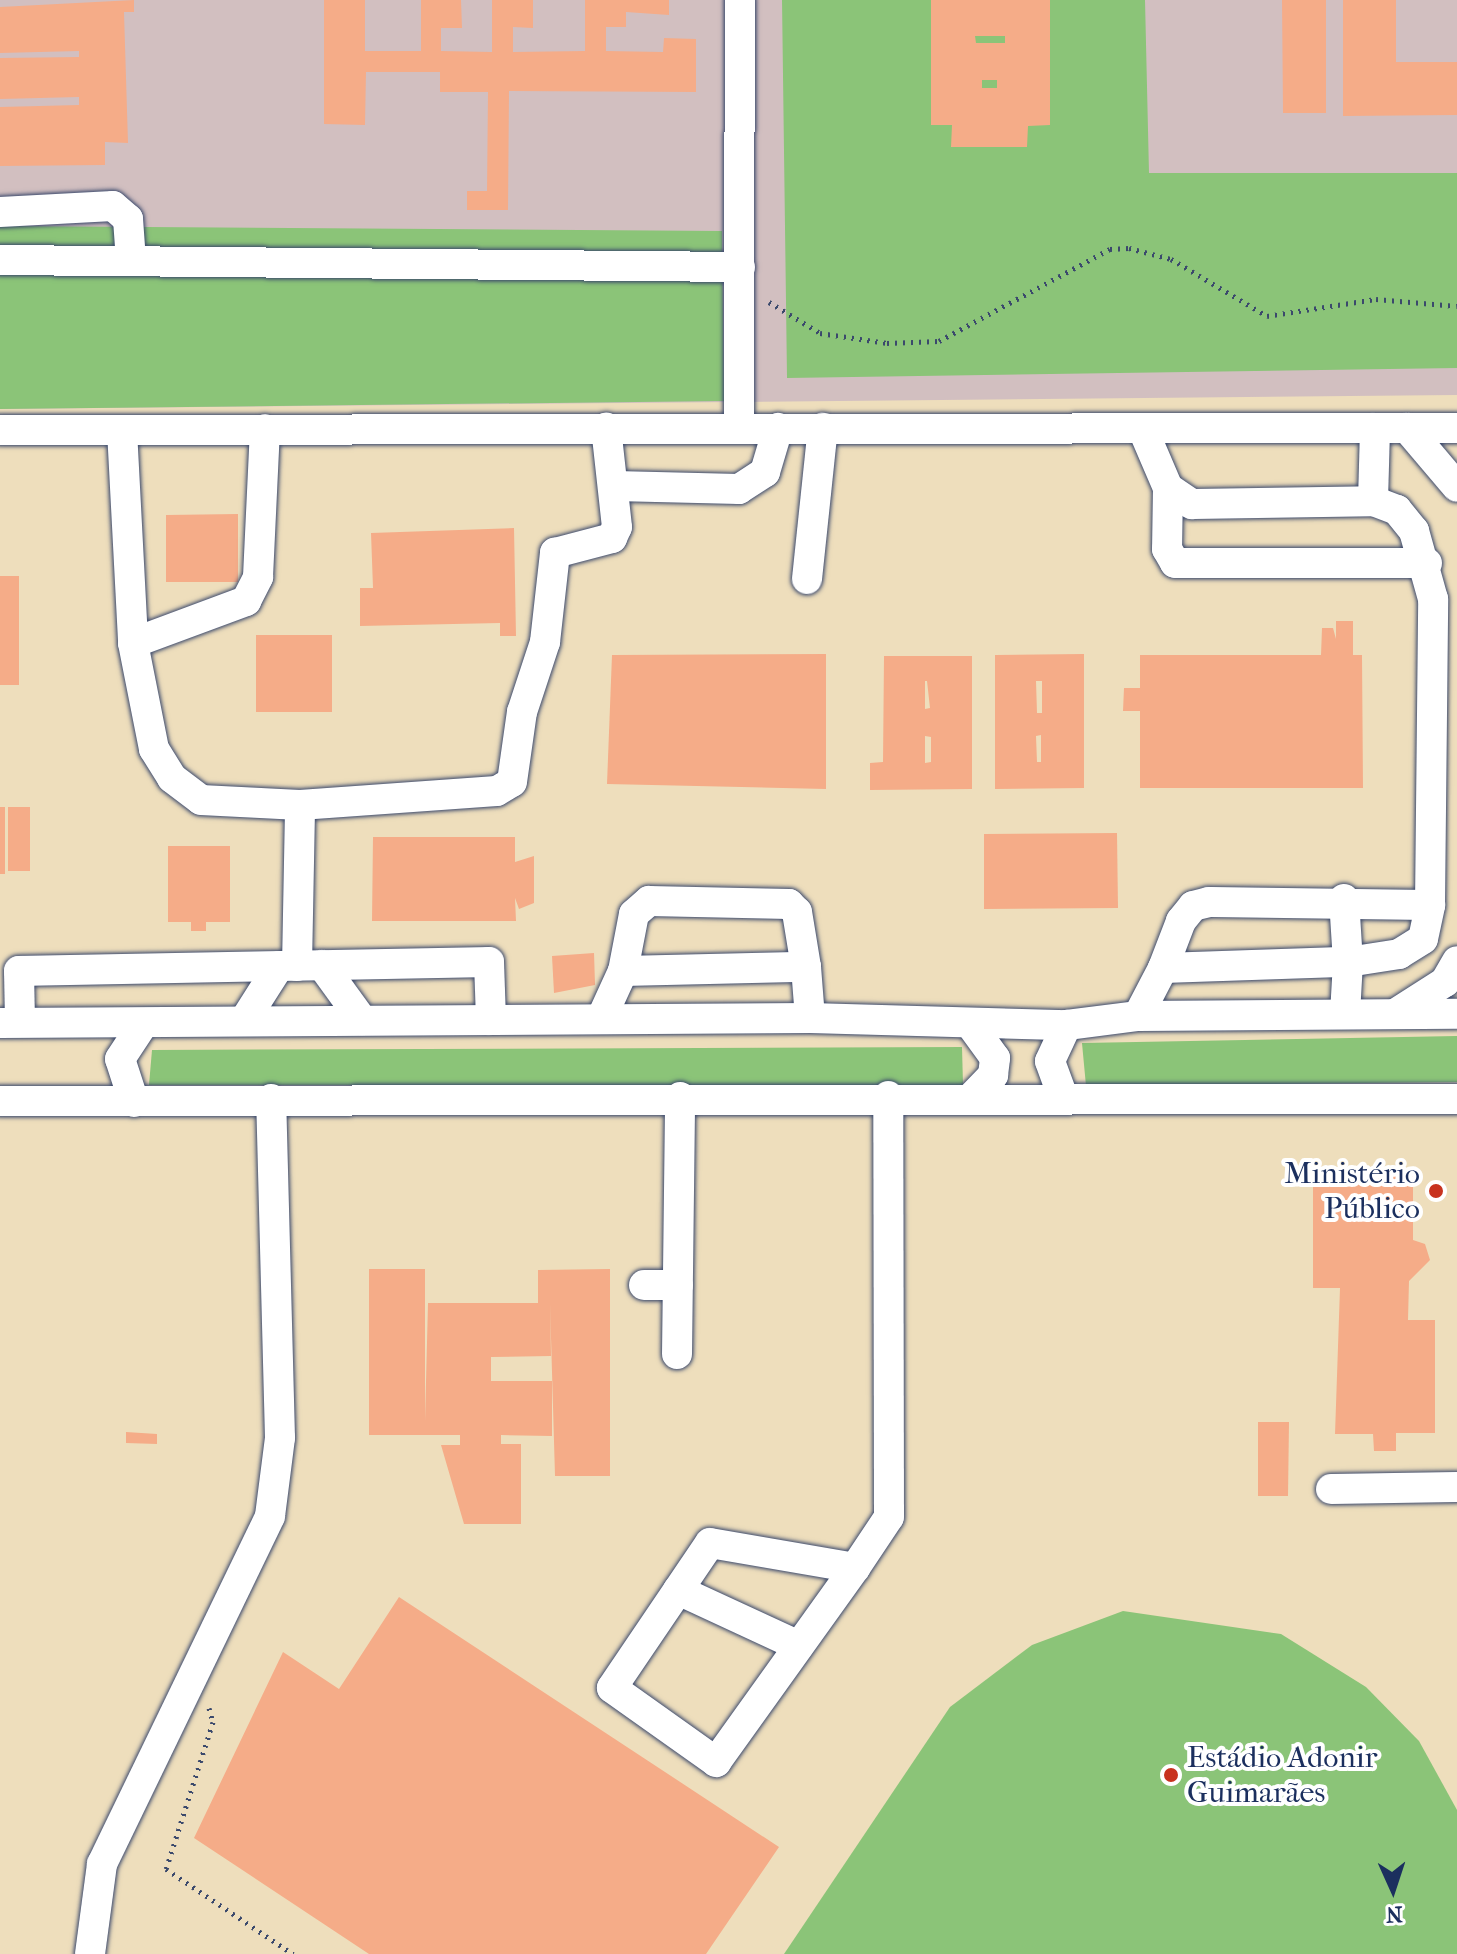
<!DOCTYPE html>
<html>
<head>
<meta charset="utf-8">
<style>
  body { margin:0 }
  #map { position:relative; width:1457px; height:1954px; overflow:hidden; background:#eedebc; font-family:"IM FELL French Canon",serif }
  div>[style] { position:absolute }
  .industrial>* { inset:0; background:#d2bfc0 }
  .green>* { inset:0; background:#8bc478 }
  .building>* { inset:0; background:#f5ac88 }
  .path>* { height:5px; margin-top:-2.5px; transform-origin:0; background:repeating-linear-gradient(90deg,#3b496c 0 2px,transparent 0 8px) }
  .roads { filter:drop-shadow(0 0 2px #3b496c) drop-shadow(0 0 2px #3b496c) }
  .minor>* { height:30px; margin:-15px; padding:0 15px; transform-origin:15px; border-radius:15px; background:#fff }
  .dots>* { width:22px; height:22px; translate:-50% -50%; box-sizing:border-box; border:4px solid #fff; border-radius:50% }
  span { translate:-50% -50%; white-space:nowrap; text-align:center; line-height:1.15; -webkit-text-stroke:8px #fff; paint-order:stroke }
  .poi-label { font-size:30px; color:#1b2f5e }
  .right { translate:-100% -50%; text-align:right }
  .left { translate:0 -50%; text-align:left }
  .north { position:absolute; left:1353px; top:1850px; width:80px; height:80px; -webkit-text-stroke:6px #fff; paint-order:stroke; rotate:177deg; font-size:22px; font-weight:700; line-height:32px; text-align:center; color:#1b2f5e }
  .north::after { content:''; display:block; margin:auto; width:28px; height:36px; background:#1b2f5e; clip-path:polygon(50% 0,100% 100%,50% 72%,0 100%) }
</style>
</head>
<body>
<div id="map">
  <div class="industrial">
    <div style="clip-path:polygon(0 0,1457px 0,1457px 395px,0 409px)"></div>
  </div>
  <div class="green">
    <div style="clip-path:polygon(782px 0,1145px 0,1149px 173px,1457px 173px,1457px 368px,787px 378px)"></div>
    <div style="clip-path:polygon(0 226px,722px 231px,724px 401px,0 409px)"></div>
    <div style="clip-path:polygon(1457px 1036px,1457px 1082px,1086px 1086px,1082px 1043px)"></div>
    <div style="clip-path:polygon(962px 1047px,963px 1085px,149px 1085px,152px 1050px)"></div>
    <div style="clip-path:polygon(1123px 1611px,1281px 1634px,1366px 1687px,1419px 1741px,1457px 1810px,1457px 1954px,784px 1954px,950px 1707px,1032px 1645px)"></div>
  </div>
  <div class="building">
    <div style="clip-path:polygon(134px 0,134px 12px,124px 12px,128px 143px,105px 142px,105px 165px,0 166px,0 107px,79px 105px,79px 97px,0 99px,0 58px,79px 57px,79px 51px,0 53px,0 7px)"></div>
    <div style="clip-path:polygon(324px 0,365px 0,365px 51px,421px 51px,421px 0,461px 0,462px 28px,441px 28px,441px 51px,492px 52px,492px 0,533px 0,533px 28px,513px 27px,513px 52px,585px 51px,585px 0,669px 0,669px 15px,626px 12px,626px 27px,606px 27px,606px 51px,663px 52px,664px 38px,696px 39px,696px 92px,509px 91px,508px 210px,467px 210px,467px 191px,487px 191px,488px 92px,440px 92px,440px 72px,366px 72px,365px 125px,324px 124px)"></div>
    <div style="clip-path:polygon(evenodd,931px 0,1050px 0,1050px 125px,1028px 126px,1027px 147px,951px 147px,952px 125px,931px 125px,931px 0,975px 36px,1005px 36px,1005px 43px,976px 43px,975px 36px,931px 0,982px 80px,997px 80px,997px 88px,982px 88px,982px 80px)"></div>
    <div style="clip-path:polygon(1282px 0,1326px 0,1326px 113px,1283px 113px)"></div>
    <div style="clip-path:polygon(1343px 0,1396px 0,1396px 62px,1457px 62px,1457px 115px,1343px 116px)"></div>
    <div style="clip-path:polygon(238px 514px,238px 582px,166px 582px,166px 515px)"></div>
    <div style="clip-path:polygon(514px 528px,516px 636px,500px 636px,500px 623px,360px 626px,360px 588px,373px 588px,371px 533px)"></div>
    <div style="clip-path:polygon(0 576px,19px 576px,19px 685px,0 685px)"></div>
    <div style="clip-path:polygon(1336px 621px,1353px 621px,1353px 655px,1362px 655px,1363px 788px,1140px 788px,1140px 711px,1123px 711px,1124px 688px,1140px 688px,1140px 655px,1321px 655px,1322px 628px,1333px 628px,1336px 639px)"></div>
    <div style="clip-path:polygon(256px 635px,332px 635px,332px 712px,256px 712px)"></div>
    <div style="clip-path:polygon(826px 654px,826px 789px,607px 784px,612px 655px)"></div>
    <div style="clip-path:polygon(evenodd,1084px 654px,1084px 788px,995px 789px,995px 655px,1084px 654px,1036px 681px,1042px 681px,1042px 713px,1037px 713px,1036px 681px,1084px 654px,1041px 735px,1041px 762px,1037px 762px,1036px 736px,1041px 735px)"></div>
    <div style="clip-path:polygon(evenodd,884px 656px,972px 656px,972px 789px,870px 790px,870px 763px,883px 762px,884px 656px,927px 681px,930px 708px,925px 709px,925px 681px,927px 681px,884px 656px,925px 736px,931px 737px,931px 762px,925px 763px,925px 736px)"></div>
    <div style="clip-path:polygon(0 807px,5px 807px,5px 874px,0 874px)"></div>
    <div style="clip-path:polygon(8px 807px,30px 807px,30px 871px,8px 871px)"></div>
    <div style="clip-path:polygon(1117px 833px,1118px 908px,984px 909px,984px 834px)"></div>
    <div style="clip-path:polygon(373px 837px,515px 837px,515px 862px,534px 856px,534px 903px,519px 909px,515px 898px,516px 921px,372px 921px)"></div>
    <div style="clip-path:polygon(168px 846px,230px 846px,230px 922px,206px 922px,206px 931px,191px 931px,191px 922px,168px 922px)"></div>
    <div style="clip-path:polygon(594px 953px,595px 985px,554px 993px,552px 956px)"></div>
    <div style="clip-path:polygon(1313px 1174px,1413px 1175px,1413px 1240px,1425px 1244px,1430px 1260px,1409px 1281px,1408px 1320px,1435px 1320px,1435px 1433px,1396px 1433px,1396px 1451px,1374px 1451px,1373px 1434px,1335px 1434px,1340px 1288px,1313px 1288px)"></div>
    <div style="clip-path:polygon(369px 1269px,425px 1269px,425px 1421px,428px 1303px,538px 1303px,538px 1270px,610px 1269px,610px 1476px,555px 1476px,550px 1303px,551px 1356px,491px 1357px,491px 1381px,552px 1381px,552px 1436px,501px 1435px,501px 1444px,521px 1444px,521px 1524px,464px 1524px,441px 1445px,460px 1445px,460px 1435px,369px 1435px)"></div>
    <div style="clip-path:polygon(1258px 1422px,1289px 1422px,1288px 1496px,1258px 1496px)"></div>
    <div style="clip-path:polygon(126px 1432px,157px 1434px,157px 1444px,126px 1443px)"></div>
    <div style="clip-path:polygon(399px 1597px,779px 1847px,706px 1954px,369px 1954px,194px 1838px,283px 1652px,339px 1689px)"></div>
  </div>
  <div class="path">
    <div style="left:769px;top:302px;width:60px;rotate:31.3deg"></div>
    <div style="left:820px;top:333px;width:68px;rotate:8.5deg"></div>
    <div style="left:887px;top:343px;width:52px;rotate:-2.2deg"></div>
    <div style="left:939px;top:341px;width:194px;rotate:-28.3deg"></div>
    <div style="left:1110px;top:249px;width:19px;rotate:-3deg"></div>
    <div style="left:1129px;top:248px;width:43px;rotate:14.7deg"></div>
    <div style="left:1171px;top:259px;width:112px;rotate:30.7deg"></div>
    <div style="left:1267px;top:316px;width:110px;rotate:-8.9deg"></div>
    <div style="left:1376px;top:299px;width:81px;rotate:4.9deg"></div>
    <div style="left:209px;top:1708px;width:15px;rotate:74deg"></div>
    <div style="left:213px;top:1722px;width:154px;rotate:107.7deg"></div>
    <div style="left:166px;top:1869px;width:153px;rotate:33.8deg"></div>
  </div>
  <div class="roads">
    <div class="minor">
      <div style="left:0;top:212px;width:113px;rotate:-3deg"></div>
      <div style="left:113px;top:206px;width:20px;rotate:41deg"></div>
      <div style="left:128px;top:219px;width:42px;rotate:85.9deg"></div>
      <div style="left:0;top:260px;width:740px;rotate:0.54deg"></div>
      <div style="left:739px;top:428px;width:428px;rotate:-89.9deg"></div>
      <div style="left:1407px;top:428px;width:77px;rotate:49.7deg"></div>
      <div style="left:0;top:430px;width:1457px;rotate:-0.08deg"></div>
      <div style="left:122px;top:430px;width:213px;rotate:87deg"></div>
      <div style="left:133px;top:643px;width:108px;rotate:78.8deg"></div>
      <div style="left:154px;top:749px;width:34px;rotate:58deg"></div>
      <div style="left:172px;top:778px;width:36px;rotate:37deg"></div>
      <div style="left:201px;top:800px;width:99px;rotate:2.9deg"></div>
      <div style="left:300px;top:805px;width:197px;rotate:-4.1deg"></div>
      <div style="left:497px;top:791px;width:17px;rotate:-31deg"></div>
      <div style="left:512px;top:782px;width:71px;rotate:-81.9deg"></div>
      <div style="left:522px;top:712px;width:74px;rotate:-71.8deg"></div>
      <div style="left:545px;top:642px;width:90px;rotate:-83.6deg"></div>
      <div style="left:555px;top:553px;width:59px;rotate:-14.7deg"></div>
      <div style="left:612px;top:538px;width:12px;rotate:-66deg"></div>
      <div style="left:617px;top:527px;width:100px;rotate:-96.3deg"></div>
      <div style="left:1144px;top:432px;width:61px;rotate:66.8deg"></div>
      <div style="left:1168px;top:488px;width:29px;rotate:34deg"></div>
      <div style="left:1192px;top:504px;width:181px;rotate:-0.9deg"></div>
      <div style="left:1373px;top:501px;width:73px;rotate:-88.4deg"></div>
      <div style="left:615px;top:486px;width:124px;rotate:1.4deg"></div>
      <div style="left:739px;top:489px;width:31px;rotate:-33deg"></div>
      <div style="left:765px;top:472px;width:46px;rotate:-73.5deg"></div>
      <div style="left:1168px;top:488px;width:61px;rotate:90.9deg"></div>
      <div style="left:1167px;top:549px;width:16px;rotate:60deg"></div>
      <div style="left:1175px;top:563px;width:252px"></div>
      <div style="left:807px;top:579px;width:152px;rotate:-84deg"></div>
      <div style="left:133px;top:643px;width:121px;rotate:-20.4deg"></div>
      <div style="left:246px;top:601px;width:27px;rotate:-63deg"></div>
      <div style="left:258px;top:577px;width:148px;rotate:-87.3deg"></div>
      <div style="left:1344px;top:899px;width:63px;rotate:86.4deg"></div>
      <div style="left:1348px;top:962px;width:52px;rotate:-8.9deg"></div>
      <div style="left:1399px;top:954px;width:28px;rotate:-32deg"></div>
      <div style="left:1423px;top:939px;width:35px;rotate:-78deg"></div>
      <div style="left:1430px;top:905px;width:306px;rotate:-89.4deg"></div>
      <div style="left:1433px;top:599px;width:71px;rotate:-105.6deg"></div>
      <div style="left:1414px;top:531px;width:27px;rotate:-129deg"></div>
      <div style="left:1397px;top:510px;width:26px;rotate:-159deg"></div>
      <div style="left:322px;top:965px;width:68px;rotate:54deg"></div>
      <div style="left:297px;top:966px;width:161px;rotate:-88.9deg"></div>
      <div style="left:1163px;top:968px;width:50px;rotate:-69deg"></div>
      <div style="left:1181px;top:921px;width:19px;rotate:-51deg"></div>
      <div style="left:1193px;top:906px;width:16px;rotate:-14deg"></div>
      <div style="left:1209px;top:902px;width:221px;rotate:0.8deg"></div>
      <div style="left:623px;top:971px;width:58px;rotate:-79.1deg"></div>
      <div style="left:634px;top:914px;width:20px;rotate:-41deg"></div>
      <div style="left:649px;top:901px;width:140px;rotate:1.2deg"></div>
      <div style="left:789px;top:904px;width:11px;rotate:45deg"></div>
      <div style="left:797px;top:912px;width:56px;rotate:80.7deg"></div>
      <div style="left:1395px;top:1014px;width:59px;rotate:-32.6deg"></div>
      <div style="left:1445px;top:982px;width:24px;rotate:-60deg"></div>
      <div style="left:1138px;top:1016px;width:54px;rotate:-62.5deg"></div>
      <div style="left:1163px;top:968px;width:185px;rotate:-1.9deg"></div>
      <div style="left:1348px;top:962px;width:52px;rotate:93.3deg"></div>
      <div style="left:601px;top:1019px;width:53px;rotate:-65.4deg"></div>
      <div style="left:623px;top:971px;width:183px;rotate:-1.3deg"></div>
      <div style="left:806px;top:967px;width:51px;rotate:85.5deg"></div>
      <div style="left:244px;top:1021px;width:65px;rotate:-57.5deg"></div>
      <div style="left:20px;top:1022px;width:51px;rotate:-91.1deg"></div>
      <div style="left:19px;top:971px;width:470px;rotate:-1.1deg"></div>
      <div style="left:489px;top:962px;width:58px;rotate:88deg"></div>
      <div style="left:0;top:1023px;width:810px;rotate:-0.35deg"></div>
      <div style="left:810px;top:1018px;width:257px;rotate:1.6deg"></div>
      <div style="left:1067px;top:1025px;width:72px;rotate:-7.2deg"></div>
      <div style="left:1138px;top:1016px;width:319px;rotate:-0.4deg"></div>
      <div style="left:1063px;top:1097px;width:38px;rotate:-110deg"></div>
      <div style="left:1050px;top:1061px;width:40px;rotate:-65deg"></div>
      <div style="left:971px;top:1098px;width:32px;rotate:-46deg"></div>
      <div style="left:993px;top:1075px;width:17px;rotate:-83deg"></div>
      <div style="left:995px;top:1058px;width:39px;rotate:-126deg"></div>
      <div style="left:0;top:1101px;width:1457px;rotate:-0.08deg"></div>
      <div style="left:134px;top:1102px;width:45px;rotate:-108deg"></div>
      <div style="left:120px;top:1059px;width:42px;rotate:-56.7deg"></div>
      <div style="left:644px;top:1285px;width:34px"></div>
      <div style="left:677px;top:1354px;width:257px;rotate:-89.3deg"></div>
      <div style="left:1331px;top:1489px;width:126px;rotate:-0.9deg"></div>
      <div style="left:855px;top:1568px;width:147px;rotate:-170.2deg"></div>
      <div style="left:710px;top:1543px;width:175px;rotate:124.1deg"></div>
      <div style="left:612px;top:1688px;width:128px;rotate:35.4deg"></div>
      <div style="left:716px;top:1762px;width:239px;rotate:-54.4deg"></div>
      <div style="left:855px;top:1568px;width:61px;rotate:-56.3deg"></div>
      <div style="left:889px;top:1517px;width:421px;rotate:-90.1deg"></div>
      <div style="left:678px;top:1590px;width:133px;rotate:24.8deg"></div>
      <div style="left:90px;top:1954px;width:91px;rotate:-82.4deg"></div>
      <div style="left:102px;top:1864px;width:386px;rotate:-64.2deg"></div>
      <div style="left:270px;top:1516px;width:79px;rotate:-82.7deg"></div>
      <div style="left:280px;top:1438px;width:339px;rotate:-91.5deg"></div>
    </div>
  </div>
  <div class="dots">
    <div style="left:1436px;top:1191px;background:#c8321e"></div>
    <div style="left:1171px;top:1775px;background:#c8321e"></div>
  </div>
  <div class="poi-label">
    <span class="right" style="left:1420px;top:1191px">Ministério<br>Público</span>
    <span class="left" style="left:1187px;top:1775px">Estádio Adonir<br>Guimarães</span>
  </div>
  <div class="north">N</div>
</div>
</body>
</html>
